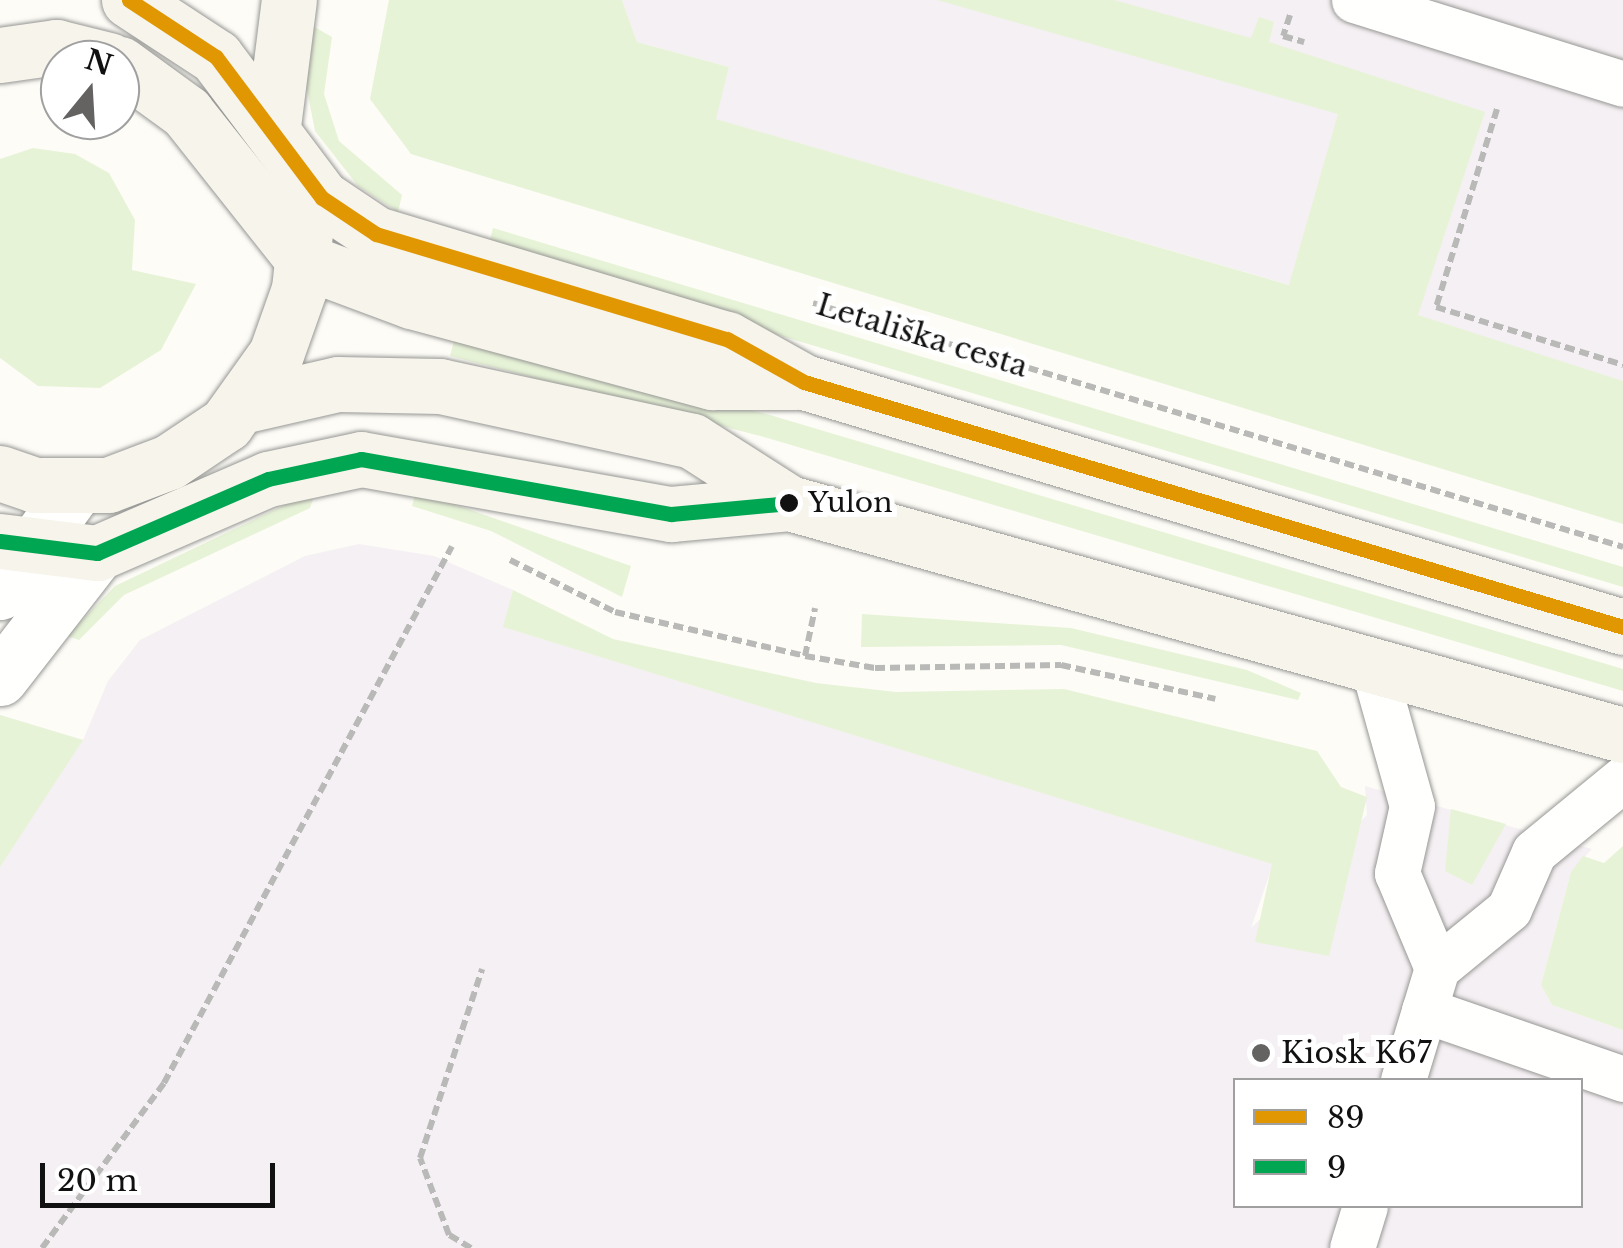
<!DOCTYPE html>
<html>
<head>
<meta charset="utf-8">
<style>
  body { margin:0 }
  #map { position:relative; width:1623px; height:1248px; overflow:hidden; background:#fdfcf7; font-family:"Libre Baskerville",serif }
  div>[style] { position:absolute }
  .industrial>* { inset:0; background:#f5f0f3 }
  .green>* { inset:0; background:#e7f3d7 }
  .path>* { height:6px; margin-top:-3px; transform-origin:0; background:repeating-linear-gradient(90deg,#b9b9b8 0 10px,transparent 0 15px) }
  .roads { filter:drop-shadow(0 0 2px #979795) drop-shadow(0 0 2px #979795) }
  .lane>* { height:45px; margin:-22.5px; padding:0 22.5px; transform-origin:22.5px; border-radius:22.5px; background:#fffffe }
  .street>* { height:55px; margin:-27.5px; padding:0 27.5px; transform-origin:27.5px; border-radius:27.5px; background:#fffffe }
  .secondary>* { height:55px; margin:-27.5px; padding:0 27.5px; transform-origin:27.5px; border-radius:27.5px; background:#f6f4eb }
  .bus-1>* { height:15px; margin:-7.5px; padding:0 7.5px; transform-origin:7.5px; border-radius:7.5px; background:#e09702 }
  .bus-2>* { height:15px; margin:-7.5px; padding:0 7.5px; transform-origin:7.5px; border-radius:7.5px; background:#00a651 }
  .dots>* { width:28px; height:28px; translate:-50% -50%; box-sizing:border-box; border:5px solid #fff; border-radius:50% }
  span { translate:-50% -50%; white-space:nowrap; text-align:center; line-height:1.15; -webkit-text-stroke:10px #fff; paint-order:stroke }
  .bus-label { font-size:28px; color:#111 }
  .left { translate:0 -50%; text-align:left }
  .street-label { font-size:30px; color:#111 }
  .poi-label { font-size:30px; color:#111 }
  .legend { position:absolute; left:1233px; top:1078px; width:350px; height:130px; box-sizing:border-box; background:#fff; border:2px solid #a0a0a0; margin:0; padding:12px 18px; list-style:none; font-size:30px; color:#111 }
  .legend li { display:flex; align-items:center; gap:20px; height:50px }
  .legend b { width:50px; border:2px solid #a0a0a0 }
  .north { position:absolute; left:40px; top:40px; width:100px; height:100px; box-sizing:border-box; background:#fff; border:2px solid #a0a0a0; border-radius:50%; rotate:18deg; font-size:28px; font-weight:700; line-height:40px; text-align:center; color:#111 }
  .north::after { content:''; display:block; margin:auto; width:35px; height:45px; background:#646362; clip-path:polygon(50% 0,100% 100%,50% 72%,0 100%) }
  .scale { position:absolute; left:40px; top:1163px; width:235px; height:45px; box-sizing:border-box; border:5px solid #111; border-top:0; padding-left:12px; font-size:30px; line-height:35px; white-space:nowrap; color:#111; -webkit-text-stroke:8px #fff; paint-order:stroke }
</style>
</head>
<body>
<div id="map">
  <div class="industrial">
    <div style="clip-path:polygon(622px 0,1623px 0,1623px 381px,715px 119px,729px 67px,637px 42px)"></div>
    <div style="clip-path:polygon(evenodd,359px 544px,434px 556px,513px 590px,504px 627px,1273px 864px,1251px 928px,1367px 815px,1365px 786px,1592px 849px,1571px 872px,1541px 985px,1552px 1005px,1623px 1030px,1623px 1248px,0 1248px,0 715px,83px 740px,108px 681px,140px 640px,305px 556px,359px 544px,1236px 1080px,1580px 1080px,1580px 1206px,1236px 1206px,1236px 1080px)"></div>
  </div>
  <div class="green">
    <div style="clip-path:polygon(389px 0,622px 0,637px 42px,729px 67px,716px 119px,1289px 285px,1338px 114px,937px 0,1114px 0,1251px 38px,1259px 17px,1274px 22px,1269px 42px,1485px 112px,1418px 315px,1623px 381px,1623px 524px,411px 154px,370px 99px)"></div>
    <div style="clip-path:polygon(311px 25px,332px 37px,324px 94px,339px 141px,402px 195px,398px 212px,358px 186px,315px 131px,303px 69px)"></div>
    <div style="clip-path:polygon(33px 148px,75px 154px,109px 173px,135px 220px,132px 270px,196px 284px,161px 350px,100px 388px,38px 386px,0 358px,0 159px)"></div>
    <div style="clip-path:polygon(493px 228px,1623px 567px,1623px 587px,714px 316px,489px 244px)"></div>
    <div style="clip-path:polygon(455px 337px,770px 415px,1623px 669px,1623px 691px,764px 437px,450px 356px)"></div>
    <div style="clip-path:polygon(316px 490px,310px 508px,124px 595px,79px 640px,67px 636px,115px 586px)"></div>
    <div style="clip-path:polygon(416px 491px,631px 566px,622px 597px,491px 531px,412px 506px)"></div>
    <div style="clip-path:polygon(513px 590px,613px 639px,816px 683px,896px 692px,1064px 689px,1317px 751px,1341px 787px,1367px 797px,1329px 956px,1255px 942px,1272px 864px,503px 627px)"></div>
    <div style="clip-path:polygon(862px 614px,1071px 628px,1247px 670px,1301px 693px,1298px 700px,1061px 645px,861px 647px)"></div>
    <div style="clip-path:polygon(0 715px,83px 740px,0 867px)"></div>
    <div style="clip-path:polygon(1451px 809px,1506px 824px,1472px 885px,1445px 871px)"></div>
    <div style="clip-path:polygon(1623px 846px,1623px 1030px,1552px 1005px,1541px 985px,1571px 872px,1583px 856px,1604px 863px)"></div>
  </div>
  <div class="path">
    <div style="left:1290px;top:15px;width:22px;rotate:108deg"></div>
    <div style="left:1283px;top:36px;width:22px;rotate:16deg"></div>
    <div style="left:1497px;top:109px;width:207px;rotate:107.1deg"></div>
    <div style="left:1436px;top:307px;width:196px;rotate:17.2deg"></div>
    <div style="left:813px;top:303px;width:846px;rotate:16.76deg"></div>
    <div style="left:510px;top:560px;width:117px;rotate:26.3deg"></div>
    <div style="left:615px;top:612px;width:195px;rotate:13deg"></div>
    <div style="left:805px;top:656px;width:71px;rotate:9.7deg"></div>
    <div style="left:875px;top:668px;width:186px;rotate:-0.9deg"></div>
    <div style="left:1061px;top:665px;width:158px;rotate:12.4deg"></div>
    <div style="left:805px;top:656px;width:49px;rotate:-78.2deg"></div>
    <div style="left:42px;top:1248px;width:205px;rotate:-53.5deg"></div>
    <div style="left:164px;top:1083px;width:609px;rotate:-61.79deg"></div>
    <div style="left:471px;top:1248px;width:26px;rotate:-149deg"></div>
    <div style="left:449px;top:1235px;width:82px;rotate:-110.6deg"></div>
    <div style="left:420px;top:1158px;width:199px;rotate:-71.8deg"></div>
  </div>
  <div class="roads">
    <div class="lane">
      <div style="left:1354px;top:0;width:282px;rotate:17.3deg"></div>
      <div style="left:1372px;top:663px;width:148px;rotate:74.4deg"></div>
      <div style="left:1412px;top:806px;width:69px;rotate:102.6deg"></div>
      <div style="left:1397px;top:873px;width:103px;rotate:67.2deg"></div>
      <div style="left:1424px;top:1010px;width:211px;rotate:19.1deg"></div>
      <div style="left:1403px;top:1080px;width:117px;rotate:-73.1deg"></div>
      <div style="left:1437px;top:968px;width:93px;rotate:-39.3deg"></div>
      <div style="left:1509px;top:909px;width:62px;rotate:-66.3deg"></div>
      <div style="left:1534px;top:852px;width:115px;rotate:-39.4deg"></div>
      <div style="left:1352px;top:1248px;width:44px;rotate:-72.8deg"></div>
    </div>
    <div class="street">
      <div style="left:0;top:592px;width:129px;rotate:-53.8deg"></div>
      <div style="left:0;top:678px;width:158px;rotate:-52.2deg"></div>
    </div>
    <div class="secondary">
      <div style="left:129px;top:0;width:104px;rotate:33.2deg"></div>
      <div style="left:216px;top:57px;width:176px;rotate:53.1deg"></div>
      <div style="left:322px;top:198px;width:65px;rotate:33.7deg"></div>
      <div style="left:376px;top:234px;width:366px;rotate:16.7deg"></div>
      <div style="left:727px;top:339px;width:88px;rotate:29.2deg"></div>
      <div style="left:804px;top:382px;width:855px;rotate:16.65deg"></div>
      <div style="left:0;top:55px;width:57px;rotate:-8.1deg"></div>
      <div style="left:56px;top:47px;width:55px;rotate:13.8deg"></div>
      <div style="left:120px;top:64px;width:82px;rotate:36deg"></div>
      <div style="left:186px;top:112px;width:190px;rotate:51.6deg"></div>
      <div style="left:304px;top:261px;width:114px;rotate:20.5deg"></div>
      <div style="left:411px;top:301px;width:312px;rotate:15.1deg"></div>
      <div style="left:712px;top:382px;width:84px"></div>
      <div style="left:273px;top:126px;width:127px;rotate:-82.8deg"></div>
      <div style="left:246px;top:405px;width:94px;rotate:-12.9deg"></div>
      <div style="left:338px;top:384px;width:102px;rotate:1.1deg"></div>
      <div style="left:440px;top:386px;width:258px;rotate:12.3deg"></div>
      <div style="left:692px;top:441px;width:115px;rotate:32.6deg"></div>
      <div style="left:789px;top:503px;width:866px;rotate:15.55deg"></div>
      <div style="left:0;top:473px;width:37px;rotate:19deg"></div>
      <div style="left:35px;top:485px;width:73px"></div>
      <div style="left:108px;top:485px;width:65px;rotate:-20.7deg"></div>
      <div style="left:169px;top:462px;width:69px;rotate:-33.7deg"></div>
      <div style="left:226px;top:424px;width:86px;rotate:-54.5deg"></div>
      <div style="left:276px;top:354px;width:69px;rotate:-70.5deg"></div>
      <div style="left:299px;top:289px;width:65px;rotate:-83.9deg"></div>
      <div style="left:0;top:541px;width:98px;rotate:7.1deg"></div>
      <div style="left:97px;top:553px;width:186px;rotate:-23.4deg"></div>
      <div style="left:268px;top:479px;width:95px;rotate:-12.1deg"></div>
      <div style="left:361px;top:459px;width:315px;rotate:10.1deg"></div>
      <div style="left:671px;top:514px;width:119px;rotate:-5.3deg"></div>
    </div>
  </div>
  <div class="bus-1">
    <div style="left:129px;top:0;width:104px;rotate:33.2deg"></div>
    <div style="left:216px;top:57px;width:176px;rotate:53.1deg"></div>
    <div style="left:322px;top:198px;width:65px;rotate:33.7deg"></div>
    <div style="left:376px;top:234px;width:366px;rotate:16.7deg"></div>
    <div style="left:727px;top:339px;width:88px;rotate:29.2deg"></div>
    <div style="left:804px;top:382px;width:855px;rotate:16.65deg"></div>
  </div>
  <div class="bus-2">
    <div style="left:0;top:541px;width:98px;rotate:7.1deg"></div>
    <div style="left:97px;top:553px;width:186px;rotate:-23.4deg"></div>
    <div style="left:268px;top:479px;width:95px;rotate:-12.1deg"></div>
    <div style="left:361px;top:459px;width:315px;rotate:10.1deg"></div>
    <div style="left:671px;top:514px;width:119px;rotate:-5.3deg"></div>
  </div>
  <div class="dots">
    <div style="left:789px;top:503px;background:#111"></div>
    <div style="left:1261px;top:1053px;background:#646362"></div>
  </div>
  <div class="bus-label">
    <span class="left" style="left:808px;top:503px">Yulon</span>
  </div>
  <div class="street-label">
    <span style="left:922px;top:336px;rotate:17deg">Letališka cesta</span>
  </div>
  <div class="poi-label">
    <span class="left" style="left:1281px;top:1053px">Kiosk K67</span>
  </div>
  <ul class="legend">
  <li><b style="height:12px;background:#e09702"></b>89</li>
  <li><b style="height:12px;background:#00a651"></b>9</li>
  </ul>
  <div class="north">N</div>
  <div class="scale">20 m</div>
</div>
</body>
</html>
